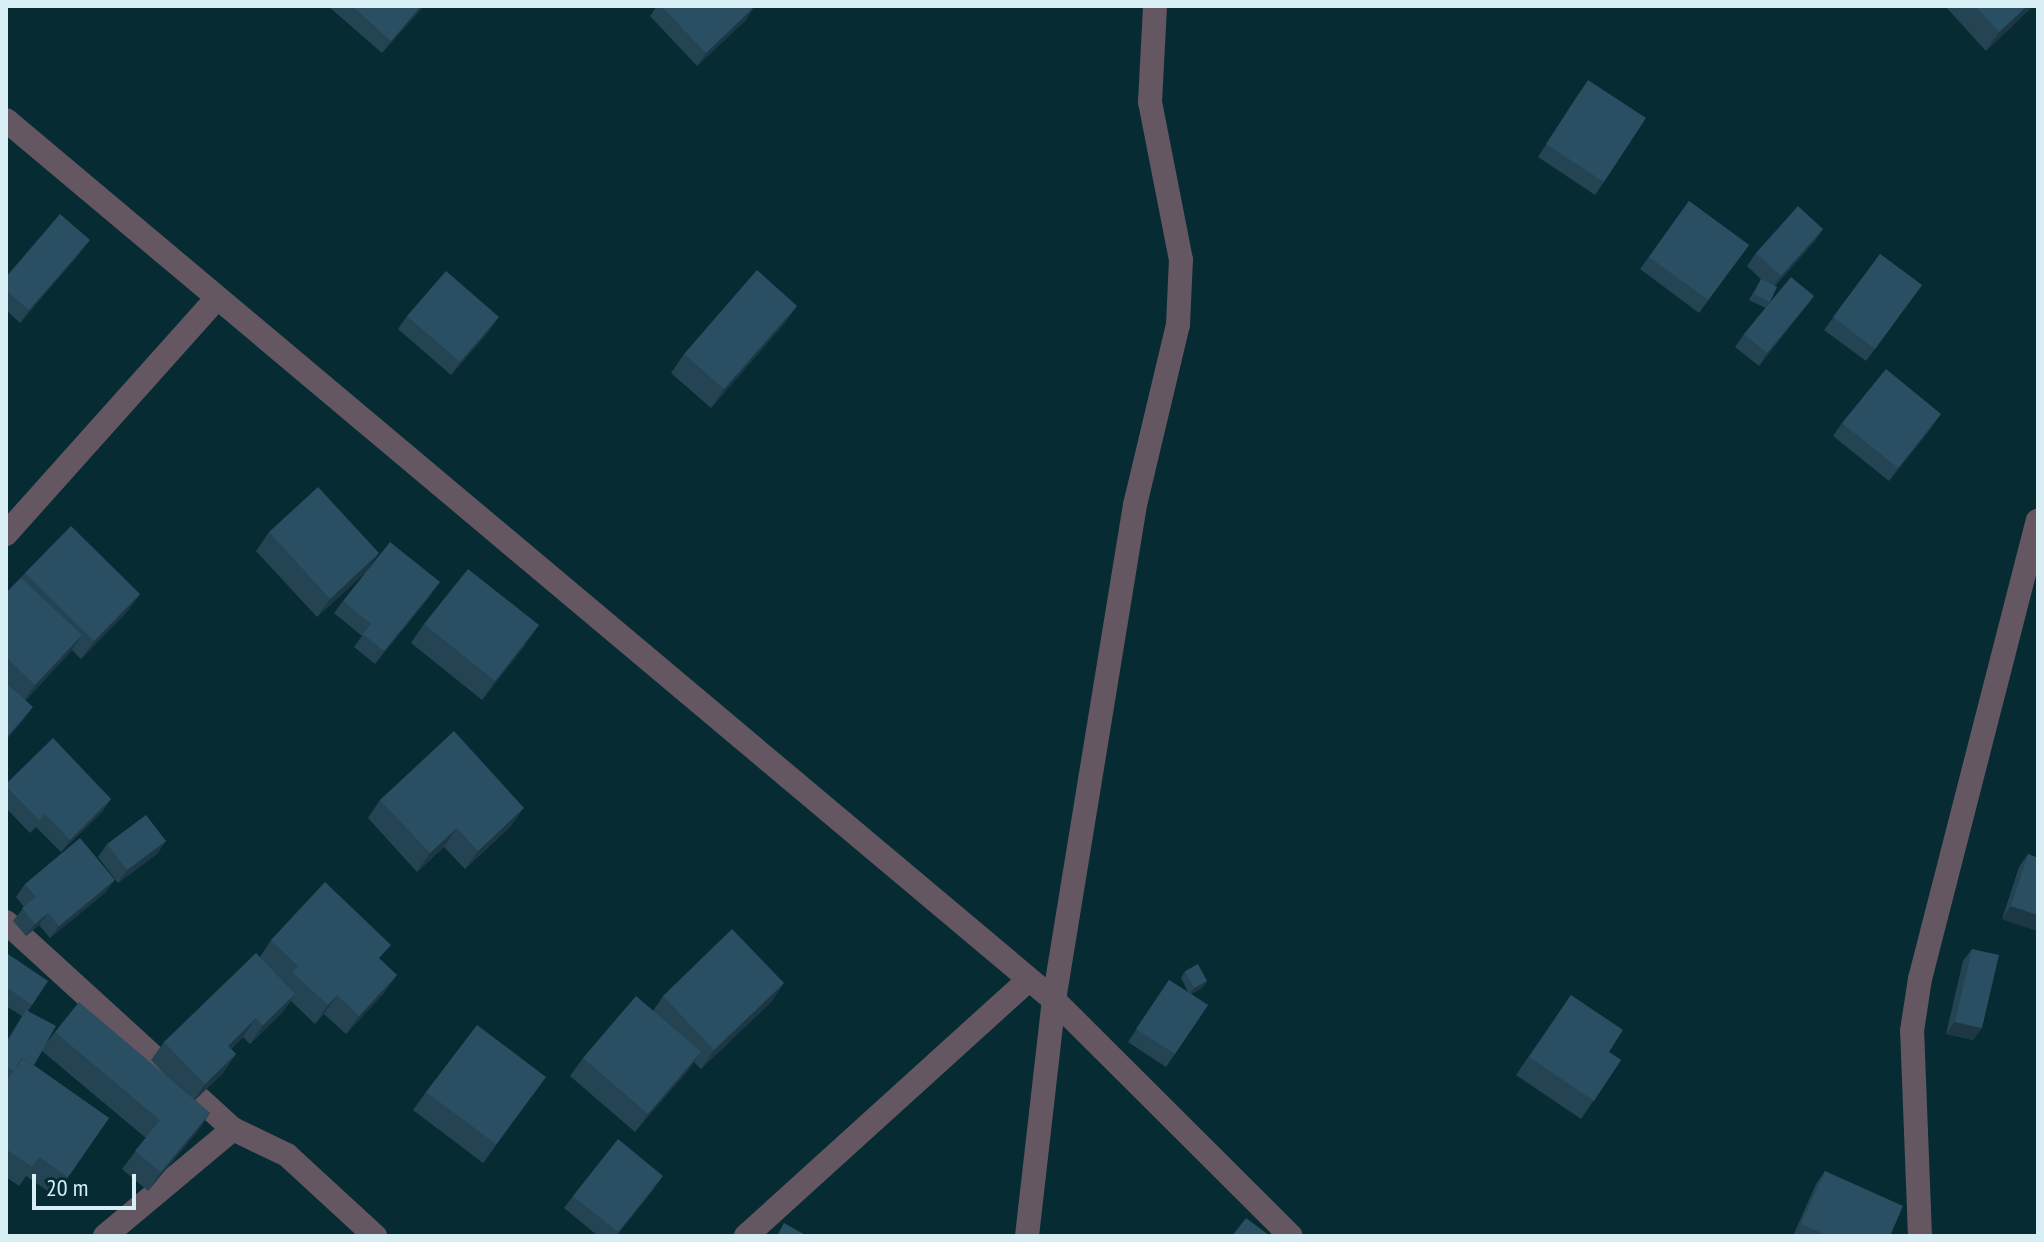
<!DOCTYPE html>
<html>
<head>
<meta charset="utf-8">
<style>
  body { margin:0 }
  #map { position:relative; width:2044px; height:1242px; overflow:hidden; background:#062b32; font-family:"PT Sans Narrow",sans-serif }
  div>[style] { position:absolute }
  .minor>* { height:24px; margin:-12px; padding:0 12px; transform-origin:12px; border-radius:12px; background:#645761 }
  .wall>* { inset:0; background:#244454 }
  .shaded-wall>* { inset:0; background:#1d3745 }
  .building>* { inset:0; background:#2a4f62 }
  span { translate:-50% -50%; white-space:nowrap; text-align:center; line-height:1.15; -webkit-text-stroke:6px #062b32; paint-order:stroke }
  .frame { position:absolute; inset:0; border:8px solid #d7eff4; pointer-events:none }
  .scale { position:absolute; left:32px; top:1174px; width:104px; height:36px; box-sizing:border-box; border:4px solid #d7eff4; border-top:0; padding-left:10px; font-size:24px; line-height:28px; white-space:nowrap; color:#d7eff4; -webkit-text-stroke:6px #062b32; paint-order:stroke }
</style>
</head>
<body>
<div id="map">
  <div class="minor">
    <div style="left:6px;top:120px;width:1368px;rotate:40.02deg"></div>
    <div style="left:1054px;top:1000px;width:334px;rotate:44.9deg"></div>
    <div style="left:6px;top:534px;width:314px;rotate:-48.2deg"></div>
    <div style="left:6px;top:922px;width:307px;rotate:42.4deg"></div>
    <div style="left:233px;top:1129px;width:60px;rotate:25.7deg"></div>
    <div style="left:287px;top:1155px;width:120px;rotate:42.6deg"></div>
    <div style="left:105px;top:1236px;width:167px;rotate:-39.9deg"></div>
    <div style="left:746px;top:1236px;width:382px;rotate:-42.2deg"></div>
    <div style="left:1027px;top:1236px;width:238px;rotate:-83.5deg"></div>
    <div style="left:1054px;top:1000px;width:502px;rotate:-80.71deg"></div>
    <div style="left:1135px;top:505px;width:185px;rotate:-76.6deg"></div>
    <div style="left:1178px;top:325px;width:65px;rotate:-87.4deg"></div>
    <div style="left:1181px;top:260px;width:161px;rotate:-101.1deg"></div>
    <div style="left:1150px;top:102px;width:96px;rotate:-87deg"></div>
    <div style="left:1920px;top:1236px;width:205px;rotate:-92.2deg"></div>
    <div style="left:1912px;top:1031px;width:53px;rotate:-81.3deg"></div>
    <div style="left:1920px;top:979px;width:473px;rotate:-75.6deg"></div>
  </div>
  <div class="wall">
    <div style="clip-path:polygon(328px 6px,424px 6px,382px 53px)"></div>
    <div style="clip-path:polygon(657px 6px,753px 6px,746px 20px,697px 66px,650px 16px)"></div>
    <div style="clip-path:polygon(1945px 6px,2033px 6px,1986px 51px)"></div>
    <div style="clip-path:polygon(1579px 93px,1604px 182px,1595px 195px,1538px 157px)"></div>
    <div style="clip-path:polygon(1689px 201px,1749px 245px,1699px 313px,1640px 269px)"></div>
    <div style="clip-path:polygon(1823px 229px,1815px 241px,1775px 286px,1770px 302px,1766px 308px,1749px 300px,1761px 279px,1747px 266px,1756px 253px)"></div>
    <div style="clip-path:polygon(81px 252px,20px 323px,6px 310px,6px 277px)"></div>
    <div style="clip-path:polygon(1880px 254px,1922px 285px,1866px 361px,1824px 330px)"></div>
    <div style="clip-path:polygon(1814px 296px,1759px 366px,1735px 347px,1744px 334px)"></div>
    <div style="clip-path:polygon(797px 306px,784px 324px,711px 408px,671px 373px,684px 354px)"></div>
    <div style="clip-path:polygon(407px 316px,490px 330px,451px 375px,398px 329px)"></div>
    <div style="clip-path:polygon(1842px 423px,1932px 427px,1889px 481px,1833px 436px)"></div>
    <div style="clip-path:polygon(269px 532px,379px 553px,366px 572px,317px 617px,256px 551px)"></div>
    <div style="clip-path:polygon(25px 573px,140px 594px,127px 612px,81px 659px,72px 650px,26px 700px,24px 719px,6px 740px,6px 593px)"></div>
    <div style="clip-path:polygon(431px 595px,375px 664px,354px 647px,362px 636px,334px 613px,343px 601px)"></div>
    <div style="clip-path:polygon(424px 624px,526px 644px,482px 700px,411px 643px)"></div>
    <div style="clip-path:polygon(6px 784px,111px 799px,102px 812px,61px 852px,36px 827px,30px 833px,6px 808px)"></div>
    <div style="clip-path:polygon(380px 800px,511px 826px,465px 869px,444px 847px,417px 872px,368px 818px)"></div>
    <div style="clip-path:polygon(166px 841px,157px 854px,118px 883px,98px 857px,107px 844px)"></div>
    <div style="clip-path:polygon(2028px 854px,2038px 858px,2038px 931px,2002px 919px,2019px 867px)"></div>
    <div style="clip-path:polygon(25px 884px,106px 892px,50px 938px,39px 925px,26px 936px,13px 921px,24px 907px,16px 897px)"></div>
    <div style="clip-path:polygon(271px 940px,381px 960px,397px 975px,384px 993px,346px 1034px,324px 1014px,315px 1024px,291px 1001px,282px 1013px,250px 1044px,243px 1037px,231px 1049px,236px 1054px,223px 1073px,195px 1100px,210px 1113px,197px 1132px,148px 1191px,122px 1169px,146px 1138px,42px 1051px,34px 1065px,109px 1118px,55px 1196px,26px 1176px,19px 1186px,6px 1177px,6px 1042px,22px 1016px,6px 1006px,6px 957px,48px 981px,28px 1011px,45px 1045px,55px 1032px,164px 1074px,151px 1060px,164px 1042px,260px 957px)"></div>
    <div style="clip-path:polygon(1972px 949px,1982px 1028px,1973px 1040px,1946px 1034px,1963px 961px)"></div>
    <div style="clip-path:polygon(1185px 971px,1207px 981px,1202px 988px,1191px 994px,1208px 1005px,1166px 1067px,1128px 1042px,1169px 980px,1188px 992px,1181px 978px)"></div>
    <div style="clip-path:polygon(784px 983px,771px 1002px,701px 1069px,694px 1062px,635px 1132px,570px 1076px,583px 1058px,653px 1011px,663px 996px)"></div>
    <div style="clip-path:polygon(1571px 995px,1609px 1052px,1621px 1060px,1581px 1119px,1516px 1075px)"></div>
    <div style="clip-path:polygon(546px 1077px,483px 1163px,413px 1110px,426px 1092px)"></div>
    <div style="clip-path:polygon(1825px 1171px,1890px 1236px,1793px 1236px,1816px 1184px)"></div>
    <div style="clip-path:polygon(654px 1189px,616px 1236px,598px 1236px,564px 1208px,573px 1196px)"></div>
  </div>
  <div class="shaded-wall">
    <div style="clip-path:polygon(421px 6px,424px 6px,382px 53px,391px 41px)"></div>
    <div style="clip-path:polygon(2027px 6px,2033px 6px,1986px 51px,1999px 32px)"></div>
    <div style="clip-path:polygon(754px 7px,746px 20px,697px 66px,706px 53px)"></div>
    <div style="clip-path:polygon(1823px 229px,1815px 241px,1772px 289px,1781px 276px)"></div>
    <div style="clip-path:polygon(90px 240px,81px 252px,20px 323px,29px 310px)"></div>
    <div style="clip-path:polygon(1814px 296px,1805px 308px,1759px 366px,1767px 353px)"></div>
    <div style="clip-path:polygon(797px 306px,784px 324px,711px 408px,724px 389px)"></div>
    <div style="clip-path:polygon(499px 317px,490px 330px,451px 375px,460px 362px)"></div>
    <div style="clip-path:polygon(1941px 414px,1932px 427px,1889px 481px,1898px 468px)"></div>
    <div style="clip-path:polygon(379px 553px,366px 572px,317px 617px,330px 599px)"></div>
    <div style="clip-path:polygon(440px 582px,431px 595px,375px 664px,384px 651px)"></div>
    <div style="clip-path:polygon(140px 594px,127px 612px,81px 659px,94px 641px)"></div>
    <div style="clip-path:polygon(539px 625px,526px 644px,482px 700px,495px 681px)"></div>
    <div style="clip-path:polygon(82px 635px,69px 654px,22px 703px,35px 685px)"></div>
    <div style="clip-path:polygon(33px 707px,24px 719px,6px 740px,6px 738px)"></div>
    <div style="clip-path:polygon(111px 799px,102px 812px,61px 852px,70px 840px)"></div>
    <div style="clip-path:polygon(524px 808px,511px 826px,465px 869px,478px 851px)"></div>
    <div style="clip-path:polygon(457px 828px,444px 847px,417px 872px,430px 853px)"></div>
    <div style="clip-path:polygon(166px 841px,157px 854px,118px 883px,127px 870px)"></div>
    <div style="clip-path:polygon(115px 880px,106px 892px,50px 938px,59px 926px)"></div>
    <div style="clip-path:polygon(2011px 906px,2038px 915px,2038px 931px,2002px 919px)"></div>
    <div style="clip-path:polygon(48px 913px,39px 925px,26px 936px,35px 924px)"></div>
    <div style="clip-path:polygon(397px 975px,384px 993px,346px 1034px,359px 1016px)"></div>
    <div style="clip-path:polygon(1207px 981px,1202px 988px,1189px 995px,1194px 988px)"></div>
    <div style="clip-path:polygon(784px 983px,771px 1002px,701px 1069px,714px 1050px)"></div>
    <div style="clip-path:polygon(295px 994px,282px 1013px,250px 1044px,263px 1025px)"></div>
    <div style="clip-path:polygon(337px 995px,324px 1014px,315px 1024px,328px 1005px)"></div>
    <div style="clip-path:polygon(256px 1018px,243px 1037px,215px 1065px,228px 1046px)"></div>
    <div style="clip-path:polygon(1955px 1022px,1982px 1028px,1973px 1040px,1946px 1034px)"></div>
    <div style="clip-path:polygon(701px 1052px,688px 1071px,635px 1132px,648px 1114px)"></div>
    <div style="clip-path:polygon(236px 1054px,223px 1073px,192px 1103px,205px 1084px)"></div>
    <div style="clip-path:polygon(210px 1113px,197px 1132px,148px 1191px,161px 1172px)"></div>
    <div style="clip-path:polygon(663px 1176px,654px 1189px,615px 1236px)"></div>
  </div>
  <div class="building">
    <div style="clip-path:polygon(352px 6px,421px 6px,391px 41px)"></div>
    <div style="clip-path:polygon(661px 6px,753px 6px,754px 7px,706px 53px)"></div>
    <div style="clip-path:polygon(1975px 6px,2027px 6px,1999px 32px)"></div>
    <div style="clip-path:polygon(1588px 80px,1646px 118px,1604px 182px,1546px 144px)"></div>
    <div style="clip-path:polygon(1689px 201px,1749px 245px,1708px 300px,1649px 257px)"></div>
    <div style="clip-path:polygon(1798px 206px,1823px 229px,1781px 276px,1756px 253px)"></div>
    <div style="clip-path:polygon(60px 214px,90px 240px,29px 310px,6px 290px,6px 277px)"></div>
    <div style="clip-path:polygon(1880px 254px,1922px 285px,1875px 349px,1833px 317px)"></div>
    <div style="clip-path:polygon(757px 270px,797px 306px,724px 389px,684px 354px)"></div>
    <div style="clip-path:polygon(446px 271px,499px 317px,460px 362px,407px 316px)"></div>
    <div style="clip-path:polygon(1791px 277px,1814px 296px,1767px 353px,1744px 334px)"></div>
    <div style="clip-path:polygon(1761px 279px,1777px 287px,1770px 302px,1754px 294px)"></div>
    <div style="clip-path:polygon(1886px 369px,1941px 414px,1898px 468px,1842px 423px)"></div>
    <div style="clip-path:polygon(318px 487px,379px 553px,330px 599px,269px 532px)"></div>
    <div style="clip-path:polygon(71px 526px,140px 594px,94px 641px,25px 573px)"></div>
    <div style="clip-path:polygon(390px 542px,440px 582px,384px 651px,363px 634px,371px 624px,343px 601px)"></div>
    <div style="clip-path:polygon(468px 569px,539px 625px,495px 681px,424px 624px)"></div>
    <div style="clip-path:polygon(21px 578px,82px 635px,35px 685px,6px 657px,6px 593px)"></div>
    <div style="clip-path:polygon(6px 683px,33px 707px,6px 738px)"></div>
    <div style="clip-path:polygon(454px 731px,524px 808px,478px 851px,457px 828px,430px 853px,380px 800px)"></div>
    <div style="clip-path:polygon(53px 738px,111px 799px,70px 840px,45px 814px,39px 820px,6px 786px,6px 784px)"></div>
    <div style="clip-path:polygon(146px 815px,166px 841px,127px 870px,107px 844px)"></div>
    <div style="clip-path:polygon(80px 838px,115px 880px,59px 926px,48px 913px,35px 924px,22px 908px,36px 897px,25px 884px)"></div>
    <div style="clip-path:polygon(2028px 854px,2038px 858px,2038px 915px,2011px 906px)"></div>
    <div style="clip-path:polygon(325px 882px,391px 945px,379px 958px,397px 975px,359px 1016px,337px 995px,328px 1005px,292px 972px,298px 966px,271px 940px)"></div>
    <div style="clip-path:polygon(732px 929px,784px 983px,714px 1050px,663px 996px)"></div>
    <div style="clip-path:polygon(1972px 949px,1999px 955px,1982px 1028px,1955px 1022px)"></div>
    <div style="clip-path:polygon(256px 953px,295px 994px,263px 1025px,256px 1018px,228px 1046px,236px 1054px,205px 1084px,164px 1042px)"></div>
    <div style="clip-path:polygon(8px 954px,48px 981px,32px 1005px,6px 987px,6px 957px)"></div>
    <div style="clip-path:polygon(1198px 964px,1207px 981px,1194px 988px,1185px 971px)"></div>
    <div style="clip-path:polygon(1169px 980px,1208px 1005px,1175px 1054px,1136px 1029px)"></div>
    <div style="clip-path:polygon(1571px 995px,1623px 1030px,1609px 1052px,1621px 1060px,1594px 1101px,1529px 1057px)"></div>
    <div style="clip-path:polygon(636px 996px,701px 1052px,648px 1114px,583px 1058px)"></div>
    <div style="clip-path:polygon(79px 1002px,210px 1113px,161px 1172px,135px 1151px,160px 1120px,55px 1032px)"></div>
    <div style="clip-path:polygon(26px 1010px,56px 1026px,34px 1065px,23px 1058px,21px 1058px,14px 1071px,6px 1067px,6px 1045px)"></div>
    <div style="clip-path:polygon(477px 1025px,546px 1077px,496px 1144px,426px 1092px)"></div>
    <div style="clip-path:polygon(23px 1058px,109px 1118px,68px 1177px,39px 1157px,32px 1167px,6px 1149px,6px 1082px)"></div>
    <div style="clip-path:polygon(618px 1139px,663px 1176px,618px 1232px,573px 1196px)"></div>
    <div style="clip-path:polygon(1825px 1171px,1903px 1206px,1890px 1236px,1829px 1236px,1801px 1224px)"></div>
    <div style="clip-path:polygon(1246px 1218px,1270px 1236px,1232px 1236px)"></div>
    <div style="clip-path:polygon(784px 1223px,807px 1236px,777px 1236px)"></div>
  </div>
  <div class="frame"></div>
  <div class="scale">20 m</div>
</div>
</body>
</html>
